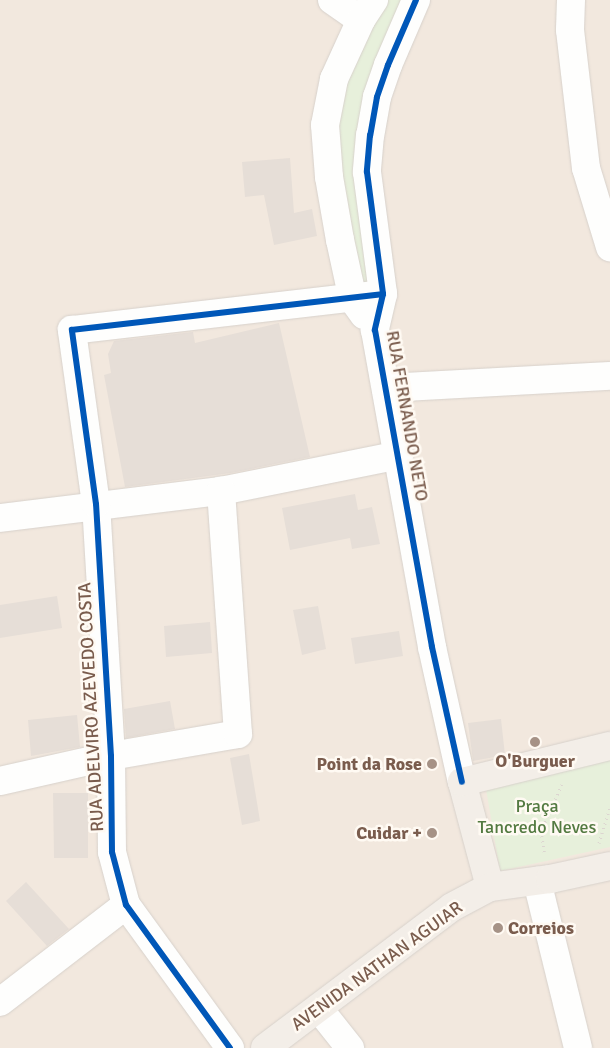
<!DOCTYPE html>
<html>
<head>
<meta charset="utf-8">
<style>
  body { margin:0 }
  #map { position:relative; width:610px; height:1048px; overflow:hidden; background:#f9f5f0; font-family:Signika,sans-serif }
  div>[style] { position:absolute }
  .residential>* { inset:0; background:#f2e8de }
  .green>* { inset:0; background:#e7f0db }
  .building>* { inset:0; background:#e6ded7 }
  .path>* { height:3px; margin-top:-1.5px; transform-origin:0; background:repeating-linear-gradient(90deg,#dcd5d0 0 1px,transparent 0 5px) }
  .roads { filter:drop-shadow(0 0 1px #d7d1cb) drop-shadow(0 0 1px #d7d1cb) }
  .minor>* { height:28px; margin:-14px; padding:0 14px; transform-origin:14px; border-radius:14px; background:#fefefd }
  .major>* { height:28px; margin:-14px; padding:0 14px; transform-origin:14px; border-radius:14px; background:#f3eee8 }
  .cycleway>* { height:6px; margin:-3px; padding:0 3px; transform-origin:3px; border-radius:3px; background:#0057b8 }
  .dots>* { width:14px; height:14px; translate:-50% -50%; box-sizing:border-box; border:2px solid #fffaf3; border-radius:50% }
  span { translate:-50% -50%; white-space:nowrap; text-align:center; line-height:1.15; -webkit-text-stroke:5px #fffaf3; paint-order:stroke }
  .street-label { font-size:18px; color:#7a5c4d }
  .poi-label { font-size:18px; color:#7a5c4d; font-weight:700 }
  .right { translate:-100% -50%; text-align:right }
  .left { translate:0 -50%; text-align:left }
  .park-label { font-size:18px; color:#537a41 }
</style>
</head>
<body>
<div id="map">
  <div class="residential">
    <div style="clip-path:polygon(0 0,610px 0,610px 1048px,0 1048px)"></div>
  </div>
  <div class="green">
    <div style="clip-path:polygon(383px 0,402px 0,367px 93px,369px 284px,358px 288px,335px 127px,350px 67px)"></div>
    <div style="clip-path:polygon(610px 759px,610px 847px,500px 871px,485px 783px)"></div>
  </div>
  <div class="building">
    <div style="clip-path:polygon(290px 158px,294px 213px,312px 209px,317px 236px,274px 245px,264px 195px,245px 197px,242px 162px)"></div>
    <div style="clip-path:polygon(279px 323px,310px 457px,231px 473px,125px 487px,104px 375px,111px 373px,108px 354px,114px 341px,193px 332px,195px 343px)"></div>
    <div style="clip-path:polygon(355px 494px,358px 510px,372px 507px,380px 544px,352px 549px,350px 538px,290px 550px,282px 508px)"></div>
    <div style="clip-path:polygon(57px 596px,62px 628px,0 638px,0 605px)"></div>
    <div style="clip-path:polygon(318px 606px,326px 649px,302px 655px,293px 610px)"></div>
    <div style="clip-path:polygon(210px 622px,212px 653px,166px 657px,164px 626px)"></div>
    <div style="clip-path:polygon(399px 631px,403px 656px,355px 664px,351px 638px)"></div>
    <div style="clip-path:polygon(170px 701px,175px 729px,126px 738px,124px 709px)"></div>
    <div style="clip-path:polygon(77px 715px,80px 747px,31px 756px,28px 720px)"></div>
    <div style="clip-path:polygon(501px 719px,505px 755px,473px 761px,468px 723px)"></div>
    <div style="clip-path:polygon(249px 754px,260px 821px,242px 825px,230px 758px)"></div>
    <div style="clip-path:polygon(53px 793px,88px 793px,88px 858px,54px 858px)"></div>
    <div style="clip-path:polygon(26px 882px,69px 929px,47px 946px,6px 901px)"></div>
  </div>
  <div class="path">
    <div style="left:499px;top:825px;width:42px;rotate:8.1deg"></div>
    <div style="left:541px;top:831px;width:51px;rotate:-65.9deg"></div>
    <div style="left:541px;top:831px;width:24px;rotate:81deg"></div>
    <div style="left:599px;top:843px;width:37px;rotate:-73deg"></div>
  </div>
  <div class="roads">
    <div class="minor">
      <div style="left:332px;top:0;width:35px;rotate:35deg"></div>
      <div style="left:416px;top:0;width:71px;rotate:113.3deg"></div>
      <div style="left:388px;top:65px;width:34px;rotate:109deg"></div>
      <div style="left:377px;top:97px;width:39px;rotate:100deg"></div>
      <div style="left:370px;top:135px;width:37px;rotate:95deg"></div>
      <div style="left:367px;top:172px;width:123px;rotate:82.5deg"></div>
      <div style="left:383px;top:294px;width:37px;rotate:103deg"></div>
      <div style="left:375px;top:330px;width:322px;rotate:79.8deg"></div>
      <div style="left:432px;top:647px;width:138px;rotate:77.5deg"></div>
      <div style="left:571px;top:0;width:30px;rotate:92deg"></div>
      <div style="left:570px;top:30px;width:139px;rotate:83.4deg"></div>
      <div style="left:586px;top:168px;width:83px;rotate:73.1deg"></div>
      <div style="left:364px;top:315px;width:19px;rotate:-126deg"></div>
      <div style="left:353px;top:300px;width:61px;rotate:-102.2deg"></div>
      <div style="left:340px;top:240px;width:64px;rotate:-99.9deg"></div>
      <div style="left:329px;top:177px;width:52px;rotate:-94.4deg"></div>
      <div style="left:325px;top:125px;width:47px;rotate:-78.9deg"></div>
      <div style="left:334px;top:79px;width:65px;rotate:-65.4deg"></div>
      <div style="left:361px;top:20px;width:24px;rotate:-57deg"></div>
      <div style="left:386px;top:388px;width:224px;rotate:-3.1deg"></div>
      <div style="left:0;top:518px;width:223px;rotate:-7deg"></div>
      <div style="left:221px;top:491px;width:182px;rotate:-11.4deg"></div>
      <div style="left:0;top:781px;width:114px;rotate:-12.7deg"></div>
      <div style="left:111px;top:756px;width:129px;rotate:-9.8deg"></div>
      <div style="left:238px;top:734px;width:244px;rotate:-94deg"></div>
      <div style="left:537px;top:881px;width:172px;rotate:76.2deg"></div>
      <div style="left:0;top:1002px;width:159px;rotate:-37.6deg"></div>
      <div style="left:319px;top:1009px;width:50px;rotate:51.5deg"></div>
      <div style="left:230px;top:1048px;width:177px;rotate:-126deg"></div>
      <div style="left:126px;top:905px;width:55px;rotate:-104.8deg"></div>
      <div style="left:112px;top:852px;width:96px;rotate:-90.6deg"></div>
      <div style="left:111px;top:756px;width:252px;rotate:-93.4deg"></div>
      <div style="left:96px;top:504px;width:176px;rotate:-97.9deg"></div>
      <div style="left:72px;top:330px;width:313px;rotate:-6.6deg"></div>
    </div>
    <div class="major">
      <div style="left:490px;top:887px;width:109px;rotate:-104.9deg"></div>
      <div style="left:462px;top:782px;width:152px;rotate:-13.7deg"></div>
      <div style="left:265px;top:1048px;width:234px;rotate:-37deg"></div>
      <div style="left:452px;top:907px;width:43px;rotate:-27.8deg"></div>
      <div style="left:490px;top:887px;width:61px;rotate:-7.6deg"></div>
      <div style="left:550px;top:879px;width:61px;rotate:-12.2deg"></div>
    </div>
  </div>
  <div class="cycleway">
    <div style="left:416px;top:0;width:71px;rotate:113.3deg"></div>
    <div style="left:388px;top:65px;width:34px;rotate:109deg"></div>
    <div style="left:377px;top:97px;width:39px;rotate:100deg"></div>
    <div style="left:370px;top:135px;width:37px;rotate:95deg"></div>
    <div style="left:367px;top:172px;width:123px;rotate:82.5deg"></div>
    <div style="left:383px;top:294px;width:37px;rotate:103deg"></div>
    <div style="left:375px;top:330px;width:322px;rotate:79.8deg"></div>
    <div style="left:432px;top:647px;width:138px;rotate:77.5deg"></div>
    <div style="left:230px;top:1048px;width:177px;rotate:-126deg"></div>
    <div style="left:126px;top:905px;width:55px;rotate:-104.8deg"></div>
    <div style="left:112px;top:852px;width:96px;rotate:-90.6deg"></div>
    <div style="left:111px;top:756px;width:252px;rotate:-93.4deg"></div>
    <div style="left:96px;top:504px;width:176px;rotate:-97.9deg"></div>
    <div style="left:72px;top:330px;width:313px;rotate:-6.6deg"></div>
  </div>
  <div class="dots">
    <div style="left:535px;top:742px;background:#a69286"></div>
    <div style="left:432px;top:764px;background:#a69286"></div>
    <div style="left:432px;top:833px;background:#a69286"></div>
    <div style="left:498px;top:928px;background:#a69286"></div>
  </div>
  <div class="street-label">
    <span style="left:407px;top:416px;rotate:80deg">RUA FERNANDO NETO</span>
    <span style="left:91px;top:707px;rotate:-93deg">RUA ADELVIRO AZEVEDO COSTA</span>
    <span style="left:377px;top:966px;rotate:-36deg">AVENIDA NATHAN AGUIAR</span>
  </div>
  <div class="poi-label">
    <span style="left:535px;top:761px">O'Burguer</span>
    <span class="right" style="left:422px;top:764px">Point da Rose</span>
    <span class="right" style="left:422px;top:833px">Cuidar +</span>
    <span class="left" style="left:508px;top:928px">Correios</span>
  </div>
  <div class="park-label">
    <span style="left:537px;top:817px">Praça<br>Tancredo Neves</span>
  </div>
</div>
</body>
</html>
